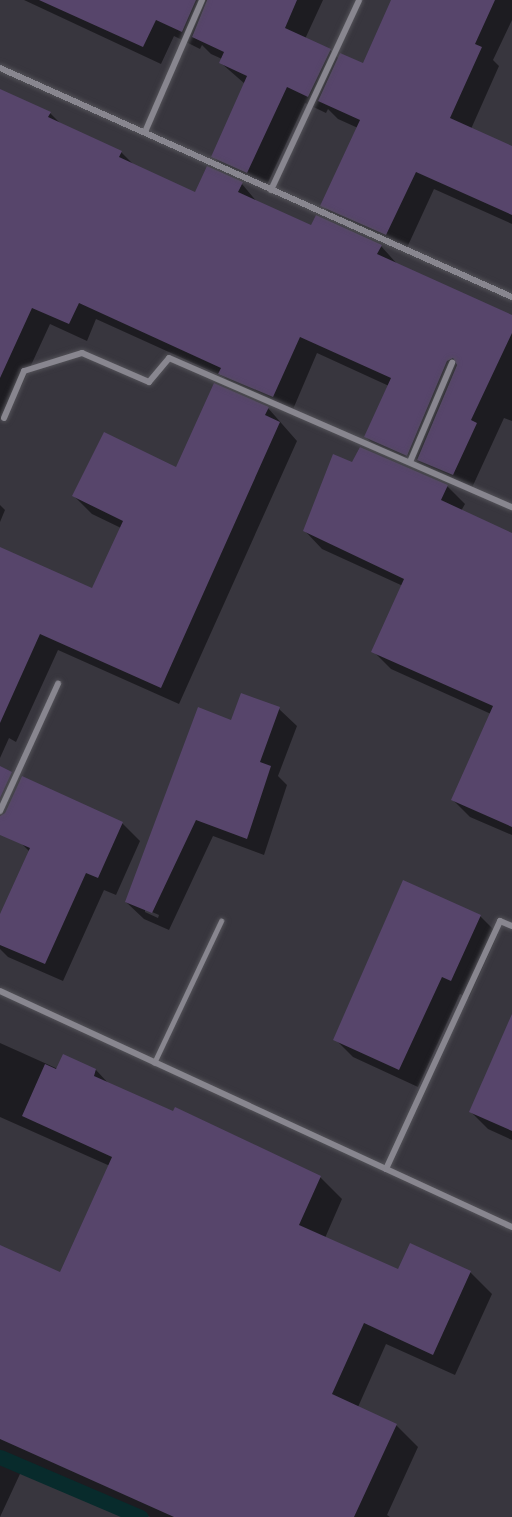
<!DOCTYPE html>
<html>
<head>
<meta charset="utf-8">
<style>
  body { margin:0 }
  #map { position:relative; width:512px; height:1517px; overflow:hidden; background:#38363e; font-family:Mulish,sans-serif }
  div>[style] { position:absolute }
  .shadow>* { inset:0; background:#0007 }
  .stream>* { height:15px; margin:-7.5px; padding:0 7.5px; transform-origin:7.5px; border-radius:7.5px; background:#082b2c }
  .building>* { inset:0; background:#57456b }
  .roads { filter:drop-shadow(0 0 2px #535258) drop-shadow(0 0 2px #535258) }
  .service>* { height:4.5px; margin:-2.25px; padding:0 2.25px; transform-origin:2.25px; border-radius:2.25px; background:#88868f }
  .minor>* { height:6px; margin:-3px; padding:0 3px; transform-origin:3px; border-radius:3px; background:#88868f }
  span { translate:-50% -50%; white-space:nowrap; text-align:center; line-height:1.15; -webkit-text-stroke:5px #1f1e22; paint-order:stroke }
</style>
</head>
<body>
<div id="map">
  <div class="shadow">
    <div style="clip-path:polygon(24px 0,323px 0,305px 39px,330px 50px,339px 59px,363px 65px,417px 0,512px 0,512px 20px,493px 60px,499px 66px,471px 129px,512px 148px,512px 224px,434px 189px,405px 252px,340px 223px,322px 205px,358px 128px,338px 119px,328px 109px,326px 113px,305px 103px,265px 189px,230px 174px,213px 156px,245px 84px,221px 63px,222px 59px,211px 54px,202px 45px,200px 49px,174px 36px,161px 64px)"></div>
    <div style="clip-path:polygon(0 91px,50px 113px,63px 126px,121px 152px,135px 166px,196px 194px,242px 184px,258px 203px,312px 227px,381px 246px,398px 265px,512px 318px,512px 421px,504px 418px,470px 492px,383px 454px,366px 437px,389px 386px,317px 353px,291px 414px,237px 391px,224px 377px,96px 319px,87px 341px,50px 324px,21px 387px,16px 385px,0 420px)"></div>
    <div style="clip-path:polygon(268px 408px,297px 441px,179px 704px,58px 650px,16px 742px,9px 738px,0 758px,0 549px,93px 590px,121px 528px,92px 514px,74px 496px,177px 469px)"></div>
    <div style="clip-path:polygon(353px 464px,447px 486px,465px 504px,461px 511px,512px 534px,512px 835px,470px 817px,453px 800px,491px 714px,391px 669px,373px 651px,403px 586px,322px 549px,305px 531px)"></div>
    <div style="clip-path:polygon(0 505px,5px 510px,0 522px)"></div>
    <div style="clip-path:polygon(evenodd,279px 709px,297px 726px,278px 776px,287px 785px,264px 855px,213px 836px,169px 930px,144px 919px,126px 902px,232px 722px,279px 709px,145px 909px,159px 915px,158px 918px,145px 912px,145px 909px)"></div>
    <div style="clip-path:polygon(122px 823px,140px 841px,116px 895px,104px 890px,63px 981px,8px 957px,0 949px,0 917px,30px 852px,20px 842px)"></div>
    <div style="clip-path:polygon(480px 916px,498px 934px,469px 998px,460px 994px,418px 1087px,353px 1057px,335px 1039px)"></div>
    <div style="clip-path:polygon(512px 1033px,512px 1140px,488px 1129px,470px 1111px)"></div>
    <div style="clip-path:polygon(0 1043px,58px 1069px,96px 1070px,109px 1084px,320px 1177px,342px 1199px,325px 1238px,399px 1271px,470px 1272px,492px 1294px,455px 1375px,386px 1344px,358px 1407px,396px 1425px,418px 1447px,387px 1515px,390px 1517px,150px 1517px,26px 1461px,0 1517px,0 1247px,61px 1274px,110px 1166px,0 1117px)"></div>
  </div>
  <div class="stream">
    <div style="left:0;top:1457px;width:153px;rotate:23.1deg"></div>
  </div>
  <div class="building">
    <div style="clip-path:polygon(39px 0,196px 0,182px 32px,156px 20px,143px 47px)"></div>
    <div style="clip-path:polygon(207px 0,297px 0,285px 28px,331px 49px,308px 97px,287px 87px,247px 173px,211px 157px,247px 76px,219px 63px,224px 52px,192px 37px)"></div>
    <div style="clip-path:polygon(391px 0,495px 0,475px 44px,482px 47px,450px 118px,512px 146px,512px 215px,416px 172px,386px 235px,320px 206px,360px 120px,318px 101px,340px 53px,363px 63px)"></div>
    <div style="clip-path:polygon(0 89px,51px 112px,48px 117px,122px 151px,119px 157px,195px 192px,207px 166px,243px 182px,238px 192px,311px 225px,316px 215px,382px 245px,377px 254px,512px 315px,512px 333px,471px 420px,477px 423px,453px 475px,417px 460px,457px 365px,453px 358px,447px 361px,407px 456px,364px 437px,391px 378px,300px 337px,273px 397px,218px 374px,221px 368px,79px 303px,69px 324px,32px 308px,0 378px)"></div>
    <div style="clip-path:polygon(214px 383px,269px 407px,265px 415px,280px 422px,161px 688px,40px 634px,0 723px,0 547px,92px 588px,123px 521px,72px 496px,104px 432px,176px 467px)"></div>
    <div style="clip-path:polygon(360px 447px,448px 485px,441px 500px,512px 533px,512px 827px,451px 800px,493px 706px,371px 652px,404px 579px,303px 531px,333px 454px,352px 462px)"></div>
    <div style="clip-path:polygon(241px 693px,280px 707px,260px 762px,271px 766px,247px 839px,196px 820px,152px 913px,125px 902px,198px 707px,231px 720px)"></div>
    <div style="clip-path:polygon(0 766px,12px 772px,0 798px)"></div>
    <div style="clip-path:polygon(22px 776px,123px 822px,98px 878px,86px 873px,45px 964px,0 945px,0 914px,30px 848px,0 835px,0 816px,5px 813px)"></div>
    <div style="clip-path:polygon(403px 880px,481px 915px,451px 981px,442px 977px,399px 1070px,333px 1040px)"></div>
    <div style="clip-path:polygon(512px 1014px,512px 1131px,469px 1112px)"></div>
    <div style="clip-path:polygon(63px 1054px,96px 1069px,94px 1076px,173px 1111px,175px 1107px,321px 1176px,299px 1225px,398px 1269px,410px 1243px,471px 1271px,433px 1355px,364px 1323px,332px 1394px,397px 1424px,354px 1517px,174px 1517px,0 1439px,0 1245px,60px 1272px,112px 1157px,22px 1116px,45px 1064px,56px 1069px)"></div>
  </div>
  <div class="roads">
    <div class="service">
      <div style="left:154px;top:1063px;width:157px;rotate:-64.7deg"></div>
    </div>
    <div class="minor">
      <div style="left:0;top:68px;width:561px;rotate:24.1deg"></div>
      <div style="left:145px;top:132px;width:144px;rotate:-66.6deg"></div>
      <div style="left:271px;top:190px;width:209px;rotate:-65.1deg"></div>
      <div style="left:4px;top:418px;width:51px;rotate:-66.9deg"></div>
      <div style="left:24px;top:371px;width:61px;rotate:-17.2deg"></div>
      <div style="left:82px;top:353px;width:73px;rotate:23.4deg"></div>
      <div style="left:149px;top:382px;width:31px;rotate:-50deg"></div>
      <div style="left:169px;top:358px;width:374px;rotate:23.5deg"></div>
      <div style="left:410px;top:462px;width:108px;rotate:-67deg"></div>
      <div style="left:0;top:811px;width:140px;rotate:-65.5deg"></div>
      <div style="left:0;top:991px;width:564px;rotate:24.75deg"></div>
      <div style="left:386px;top:1169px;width:273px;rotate:-65.3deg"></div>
      <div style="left:500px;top:921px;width:13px;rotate:23deg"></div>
    </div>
  </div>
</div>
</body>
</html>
